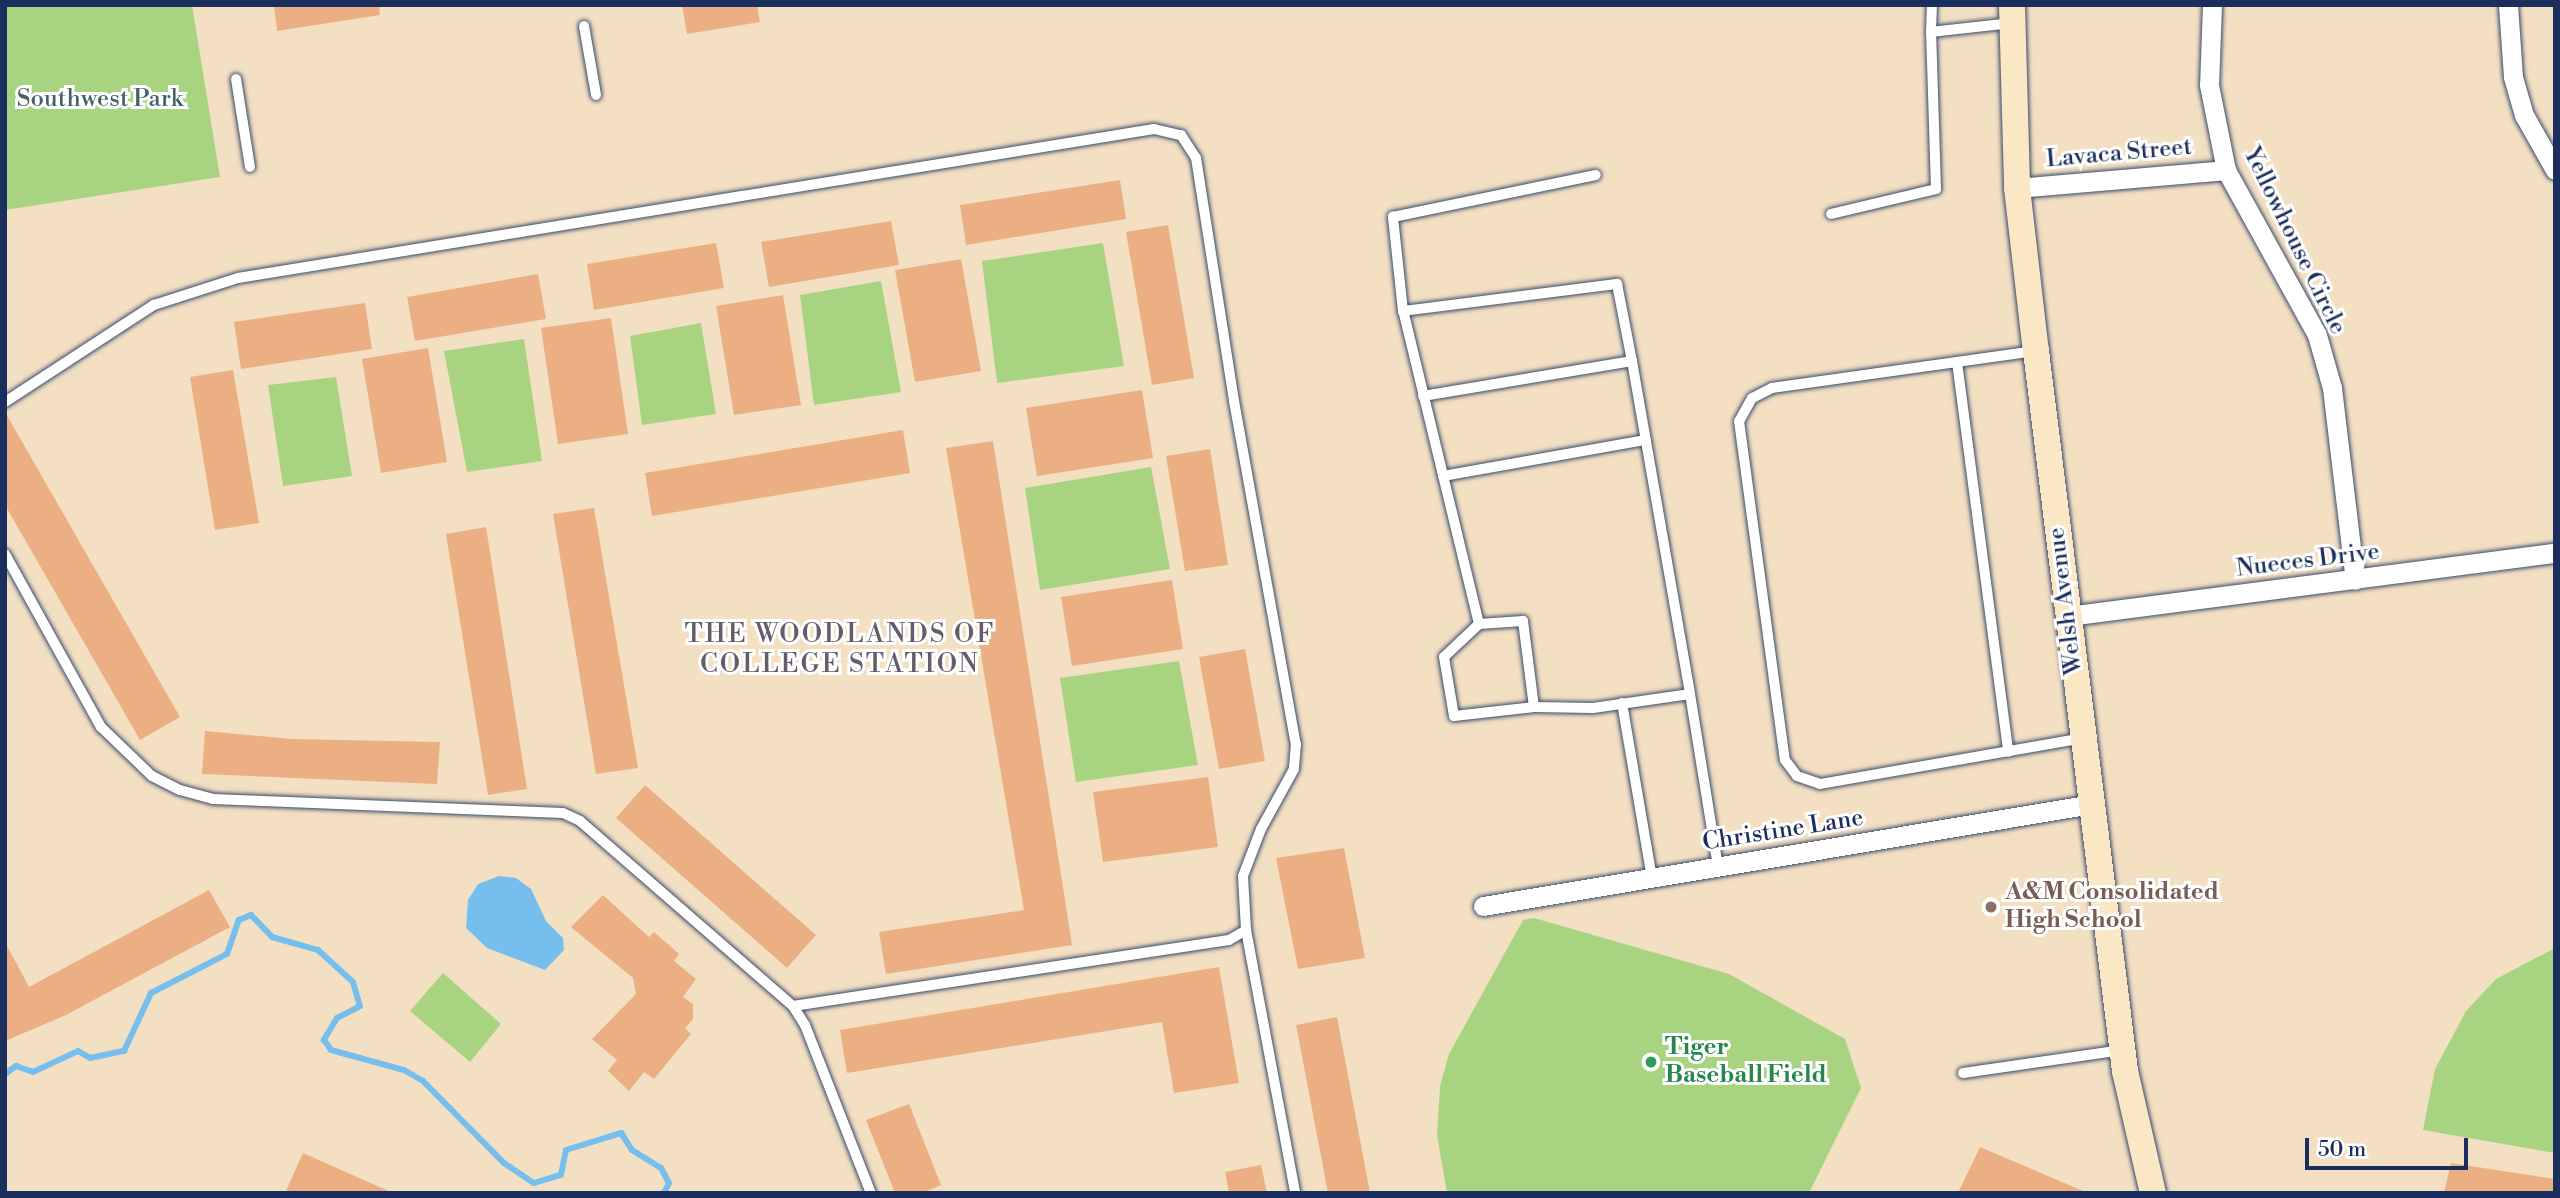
<!DOCTYPE html>
<html>
<head>
<meta charset="utf-8">
<style>
  body { margin:0 }
  #map { position:relative; width:2560px; height:1198px; overflow:hidden; background:#f3e0c3; font-family:"Libre Bodoni",serif }
  div>[style] { position:absolute }
  .green>* { inset:0; background:#a8d481 }
  .water>* { inset:0; background:#76beee }
  .stream>* { height:6px; margin:-3px; padding:0 3px; transform-origin:3px; border-radius:3px; background:#76beee }
  .building>* { inset:0; background:#ebaf83 }
  .roads { filter:drop-shadow(0 0 2px #3b4a6d) drop-shadow(0 0 2px #3b4a6d) }
  .lane>* { height:10px; margin:-5px; padding:0 5px; transform-origin:5px; border-radius:5px; background:#fff }
  .street>* { height:19px; margin:-9.5px; padding:0 9.5px; transform-origin:9.5px; border-radius:9.5px; background:#fff }
  .secondary>* { height:26px; margin:-13px; padding:0 13px; transform-origin:13px; border-radius:13px; background:#fae7c3 }
  .dots>* { width:19px; height:19px; translate:-50% -50%; box-sizing:border-box; border:4px solid #fff; border-radius:50% }
  span { translate:-50% -50%; white-space:nowrap; text-align:center; line-height:1.15; -webkit-text-stroke:6px #fff; paint-order:stroke }
  .park-label { font-size:24px; color:#456168 }
  .street-label { font-size:24px; color:#1b2f5e }
  .education-label { font-size:24px; color:#785e54; font-weight:700 }
  .left { translate:0 -50%; text-align:left }
  .leisure-label { font-size:24px; color:#27864d; font-weight:700 }
  .neighbourhood-label { font-size:26px; color:#645c6b; letter-spacing:2px }
  .frame { position:absolute; inset:0; border:7px solid #1b2f5e; pointer-events:none }
  .scale { position:absolute; left:2305px; top:1138px; width:163px; height:32px; box-sizing:border-box; border:4px solid #1b2f5e; border-top:0; padding-left:9px; font-size:21px; line-height:24px; white-space:nowrap; color:#1b2f5e; -webkit-text-stroke:5px #fff; paint-order:stroke }
</style>
</head>
<body>
<div id="map">
  <div class="green">
    <div style="clip-path:polygon(5px 5px,192px 5px,220px 177px,5px 210px)"></div>
    <div style="clip-path:polygon(1103px 243px,1124px 366px,997px 383px,982px 261px)"></div>
    <div style="clip-path:polygon(881px 281px,901px 392px,814px 405px,800px 295px)"></div>
    <div style="clip-path:polygon(701px 323px,716px 414px,642px 425px,630px 336px)"></div>
    <div style="clip-path:polygon(524px 339px,542px 461px,467px 472px,444px 351px)"></div>
    <div style="clip-path:polygon(336px 377px,352px 476px,283px 486px,268px 385px)"></div>
    <div style="clip-path:polygon(1151px 467px,1170px 569px,1040px 590px,1025px 488px)"></div>
    <div style="clip-path:polygon(1179px 661px,1198px 765px,1076px 782px,1060px 678px)"></div>
    <div style="clip-path:polygon(1534px 918px,1729px 974px,1845px 1039px,1861px 1088px,1809px 1193px,1447px 1193px,1437px 1135px,1440px 1086px,1449px 1054px,1523px 920px)"></div>
    <div style="clip-path:polygon(2555px 948px,2555px 1153px,2423px 1130px,2435px 1069px,2466px 1011px,2496px 979px)"></div>
    <div style="clip-path:polygon(443px 973px,501px 1024px,470px 1062px,410px 1011px)"></div>
  </div>
  <div class="water">
    <div style="clip-path:polygon(499px 876px,516px 878px,531px 889px,546px 921px,563px 938px,564px 950px,545px 970px,487px 948px,466px 928px,468px 900px,478px 884px)"></div>
  </div>
  <div class="stream">
    <div style="left:5px;top:1074px;width:14px;rotate:-36deg"></div>
    <div style="left:16px;top:1066px;width:18px;rotate:19deg"></div>
    <div style="left:33px;top:1072px;width:50px;rotate:-25deg"></div>
    <div style="left:78px;top:1051px;width:14px;rotate:30deg"></div>
    <div style="left:90px;top:1058px;width:35px;rotate:-12deg"></div>
    <div style="left:124px;top:1051px;width:64px;rotate:-65deg"></div>
    <div style="left:151px;top:993px;width:85px;rotate:-27.2deg"></div>
    <div style="left:227px;top:954px;width:36px;rotate:-71deg"></div>
    <div style="left:239px;top:920px;width:13px;rotate:-23deg"></div>
    <div style="left:251px;top:915px;width:30px;rotate:46deg"></div>
    <div style="left:272px;top:937px;width:48px;rotate:15.8deg"></div>
    <div style="left:318px;top:950px;width:47px;rotate:42.4deg"></div>
    <div style="left:353px;top:982px;width:25px;rotate:74deg"></div>
    <div style="left:360px;top:1006px;width:26px;rotate:152deg"></div>
    <div style="left:337px;top:1018px;width:26px;rotate:121deg"></div>
    <div style="left:324px;top:1040px;width:12px;rotate:55deg"></div>
    <div style="left:331px;top:1050px;width:76px;rotate:15.3deg"></div>
    <div style="left:404px;top:1070px;width:22px;rotate:30deg"></div>
    <div style="left:423px;top:1081px;width:115px;rotate:45.4deg"></div>
    <div style="left:504px;top:1163px;width:36px;rotate:34deg"></div>
    <div style="left:534px;top:1183px;width:28px;rotate:-17deg"></div>
    <div style="left:561px;top:1175px;width:25px;rotate:-79deg"></div>
    <div style="left:566px;top:1150px;width:58px;rotate:-17.2deg"></div>
    <div style="left:621px;top:1133px;width:20px;rotate:57deg"></div>
    <div style="left:632px;top:1150px;width:34px;rotate:32deg"></div>
    <div style="left:661px;top:1168px;width:17px;rotate:62deg"></div>
    <div style="left:669px;top:1183px;width:11px;rotate:117deg"></div>
  </div>
  <div class="building">
    <div style="clip-path:polygon(274px 5px,379px 5px,380px 15px,277px 31px)"></div>
    <div style="clip-path:polygon(682px 5px,757px 5px,760px 22px,687px 34px)"></div>
    <div style="clip-path:polygon(1120px 180px,1126px 219px,966px 245px,960px 205px)"></div>
    <div style="clip-path:polygon(891px 221px,899px 265px,769px 287px,761px 242px)"></div>
    <div style="clip-path:polygon(1168px 225px,1194px 378px,1152px 385px,1126px 232px)"></div>
    <div style="clip-path:polygon(716px 243px,724px 288px,594px 310px,587px 264px)"></div>
    <div style="clip-path:polygon(961px 259px,981px 371px,915px 382px,895px 270px)"></div>
    <div style="clip-path:polygon(538px 274px,546px 319px,415px 341px,407px 297px)"></div>
    <div style="clip-path:polygon(783px 295px,801px 405px,734px 415px,716px 306px)"></div>
    <div style="clip-path:polygon(365px 303px,372px 349px,241px 369px,234px 322px)"></div>
    <div style="clip-path:polygon(611px 318px,628px 434px,558px 444px,541px 328px)"></div>
    <div style="clip-path:polygon(428px 348px,447px 462px,381px 473px,362px 359px)"></div>
    <div style="clip-path:polygon(233px 370px,259px 523px,215px 530px,190px 377px)"></div>
    <div style="clip-path:polygon(1142px 390px,1153px 458px,1037px 476px,1026px 408px)"></div>
    <div style="clip-path:polygon(5px 412px,180px 717px,140px 740px,5px 505px)"></div>
    <div style="clip-path:polygon(903px 430px,910px 473px,652px 516px,645px 473px)"></div>
    <div style="clip-path:polygon(993px 441px,1072px 945px,886px 974px,879px 932px,1024px 910px,946px 448px)"></div>
    <div style="clip-path:polygon(1210px 449px,1228px 565px,1185px 571px,1166px 456px)"></div>
    <div style="clip-path:polygon(594px 508px,638px 768px,596px 774px,553px 514px)"></div>
    <div style="clip-path:polygon(486px 527px,527px 789px,488px 795px,446px 534px)"></div>
    <div style="clip-path:polygon(1172px 580px,1183px 649px,1072px 666px,1061px 597px)"></div>
    <div style="clip-path:polygon(1245px 649px,1265px 761px,1219px 769px,1199px 657px)"></div>
    <div style="clip-path:polygon(205px 731px,292px 739px,440px 742px,437px 784px,202px 774px)"></div>
    <div style="clip-path:polygon(1208px 777px,1218px 847px,1103px 862px,1093px 792px)"></div>
    <div style="clip-path:polygon(645px 785px,816px 935px,787px 968px,616px 818px)"></div>
    <div style="clip-path:polygon(1344px 848px,1365px 958px,1298px 969px,1276px 858px)"></div>
    <div style="clip-path:polygon(209px 890px,230px 927px,66px 1015px,5px 1041px,5px 942px,29px 987px)"></div>
    <div style="clip-path:polygon(603px 895px,649px 937px,654px 932px,679px 954px,674px 961px,696px 979px,683px 997px,693px 1004px,693px 1019px,685px 1028px,691px 1034px,654px 1079px,644px 1072px,629px 1091px,608px 1071px,617px 1060px,592px 1039px,636px 994px,633px 978px,571px 927px)"></div>
    <div style="clip-path:polygon(1219px 967px,1239px 1083px,1174px 1093px,1162px 1022px,847px 1073px,840px 1030px)"></div>
    <div style="clip-path:polygon(1337px 1017px,1370px 1193px,1328px 1193px,1296px 1025px)"></div>
    <div style="clip-path:polygon(909px 1104px,941px 1185px,922px 1193px,895px 1193px,866px 1120px)"></div>
    <div style="clip-path:polygon(1980px 1147px,2088px 1193px,1958px 1193px)"></div>
    <div style="clip-path:polygon(303px 1153px,393px 1193px,285px 1193px)"></div>
    <div style="clip-path:polygon(2451px 1163px,2555px 1179px,2555px 1193px,2444px 1193px)"></div>
    <div style="clip-path:polygon(1261px 1165px,1267px 1193px,1229px 1193px,1225px 1172px)"></div>
  </div>
  <div class="roads">
    <div class="lane">
      <div style="left:584px;top:26px;width:70px;rotate:80.1deg"></div>
      <div style="left:1931px;top:32px;width:27px;rotate:-88deg"></div>
      <div style="left:236px;top:79px;width:89px;rotate:81deg"></div>
      <div style="left:1831px;top:214px;width:108px;rotate:-13.4deg"></div>
      <div style="left:1936px;top:189px;width:157px;rotate:-91.8deg"></div>
      <div style="left:1931px;top:32px;width:81px;rotate:-6.3deg"></div>
      <div style="left:1403px;top:311px;width:95px;rotate:-96.1deg"></div>
      <div style="left:1393px;top:217px;width:207px;rotate:-11.7deg"></div>
      <div style="left:2035px;top:351px;width:266px;rotate:172deg"></div>
      <div style="left:1772px;top:388px;width:22px;rotate:153deg"></div>
      <div style="left:1752px;top:398px;width:26px;rotate:119deg"></div>
      <div style="left:1739px;top:421px;width:342px;rotate:82.3deg"></div>
      <div style="left:1785px;top:760px;width:20px;rotate:53deg"></div>
      <div style="left:1797px;top:776px;width:24px;rotate:19deg"></div>
      <div style="left:1820px;top:784px;width:267px;rotate:-9.9deg"></div>
      <div style="left:1957px;top:362px;width:393px;rotate:82.5deg"></div>
      <div style="left:1423px;top:396px;width:212px;rotate:-9.5deg"></div>
      <div style="left:5px;top:402px;width:178px;rotate:-33.1deg"></div>
      <div style="left:154px;top:305px;width:88px;rotate:-17.8deg"></div>
      <div style="left:238px;top:278px;width:928px;rotate:-9.24deg"></div>
      <div style="left:1154px;top:129px;width:28px;rotate:13deg"></div>
      <div style="left:1181px;top:135px;width:27px;rotate:57deg"></div>
      <div style="left:1196px;top:158px;width:246px;rotate:81.1deg"></div>
      <div style="left:1234px;top:401px;width:349px;rotate:79.8deg"></div>
      <div style="left:1296px;top:744px;width:25px;rotate:95deg"></div>
      <div style="left:1294px;top:769px;width:68px;rotate:118.8deg"></div>
      <div style="left:1261px;top:829px;width:50px;rotate:111deg"></div>
      <div style="left:1243px;top:876px;width:54px;rotate:86.8deg"></div>
      <div style="left:1246px;top:930px;width:268px;rotate:79.4deg"></div>
      <div style="left:1443px;top:476px;width:206px;rotate:-10.1deg"></div>
      <div style="left:5px;top:554px;width:198px;rotate:61deg"></div>
      <div style="left:101px;top:727px;width:71px;rotate:43.9deg"></div>
      <div style="left:152px;top:776px;width:31px;rotate:27deg"></div>
      <div style="left:180px;top:790px;width:34px;rotate:15deg"></div>
      <div style="left:213px;top:799px;width:350px;rotate:2.3deg"></div>
      <div style="left:563px;top:813px;width:19px;rotate:25deg"></div>
      <div style="left:580px;top:821px;width:282px;rotate:41deg"></div>
      <div style="left:793px;top:1006px;width:22px;rotate:58deg"></div>
      <div style="left:805px;top:1025px;width:180px;rotate:68.6deg"></div>
      <div style="left:1479px;top:624px;width:48px;rotate:136.7deg"></div>
      <div style="left:1444px;top:657px;width:60px;rotate:80.4deg"></div>
      <div style="left:1454px;top:716px;width:81px;rotate:-6.4deg"></div>
      <div style="left:1690px;top:694px;width:98px;rotate:171.8deg"></div>
      <div style="left:1593px;top:708px;width:59px;rotate:-179deg"></div>
      <div style="left:1534px;top:707px;width:87px;rotate:-97.3deg"></div>
      <div style="left:1523px;top:621px;width:44px;rotate:176.1deg"></div>
      <div style="left:1479px;top:624px;width:322px;rotate:-103.6deg"></div>
      <div style="left:1403px;top:311px;width:216px;rotate:-7.2deg"></div>
      <div style="left:1617px;top:284px;width:78px;rotate:79deg"></div>
      <div style="left:1632px;top:361px;width:338px;rotate:80.1deg"></div>
      <div style="left:1690px;top:694px;width:175px;rotate:80.8deg"></div>
      <div style="left:1622px;top:703px;width:178px;rotate:80.3deg"></div>
      <div style="left:793px;top:1006px;width:441px;rotate:-8.6deg"></div>
      <div style="left:1229px;top:940px;width:20px;rotate:-30deg"></div>
      <div style="left:1963px;top:1073px;width:161px;rotate:-8.2deg"></div>
    </div>
    <div class="street">
      <div style="left:2212px;top:5px;width:80px;rotate:92.1deg"></div>
      <div style="left:2209px;top:85px;width:87px;rotate:78.7deg"></div>
      <div style="left:2226px;top:170px;width:188px;rotate:61.1deg"></div>
      <div style="left:2317px;top:335px;width:55px;rotate:74.2deg"></div>
      <div style="left:2332px;top:388px;width:193px;rotate:83.2deg"></div>
      <div style="left:2508px;top:5px;width:72px;rotate:86deg"></div>
      <div style="left:2513px;top:77px;width:40px;rotate:74deg"></div>
      <div style="left:2524px;top:115px;width:63px;rotate:60.6deg"></div>
      <div style="left:2017px;top:188px;width:210px;rotate:-4.9deg"></div>
      <div style="left:2068px;top:616px;width:491px;rotate:-7.4deg"></div>
      <div style="left:1483px;top:906px;width:617px;rotate:-9.51deg"></div>
    </div>
    <div class="secondary">
      <div style="left:2012px;top:5px;width:183px;rotate:88.4deg"></div>
      <div style="left:2017px;top:188px;width:164px;rotate:83.4deg"></div>
      <div style="left:2036px;top:351px;width:725px;rotate:82.95deg"></div>
      <div style="left:2125px;top:1071px;width:125px;rotate:77.1deg"></div>
    </div>
  </div>
  <div class="dots">
    <div style="left:1991px;top:907px;background:#8d6e63"></div>
    <div style="left:1651px;top:1062px;background:#2e9e5b"></div>
  </div>
  <div class="park-label">
    <span style="left:100px;top:100px">Southwest Park</span>
  </div>
  <div class="street-label">
    <span style="left:2119px;top:154px;rotate:-5deg">Lavaca Street</span>
    <span style="left:2294px;top:241px;rotate:64deg">Yellowhouse Circle</span>
    <span style="left:2308px;top:561px;rotate:-7deg">Nueces Drive</span>
    <span style="left:2066px;top:601px;rotate:-97deg">Welsh Avenue</span>
    <span style="left:1783px;top:831px;rotate:-9deg">Christine Lane</span>
  </div>
  <div class="education-label">
    <span class="left" style="left:2005px;top:907px">A&amp;M Consolidated<br>High School</span>
  </div>
  <div class="leisure-label">
    <span class="left" style="left:1665px;top:1062px">Tiger<br>Baseball Field</span>
  </div>
  <div class="neighbourhood-label">
    <span style="left:840px;top:650px">THE WOODLANDS OF<br>COLLEGE STATION</span>
  </div>
  <div class="frame"></div>
  <div class="scale">50 m</div>
</div>
</body>
</html>
